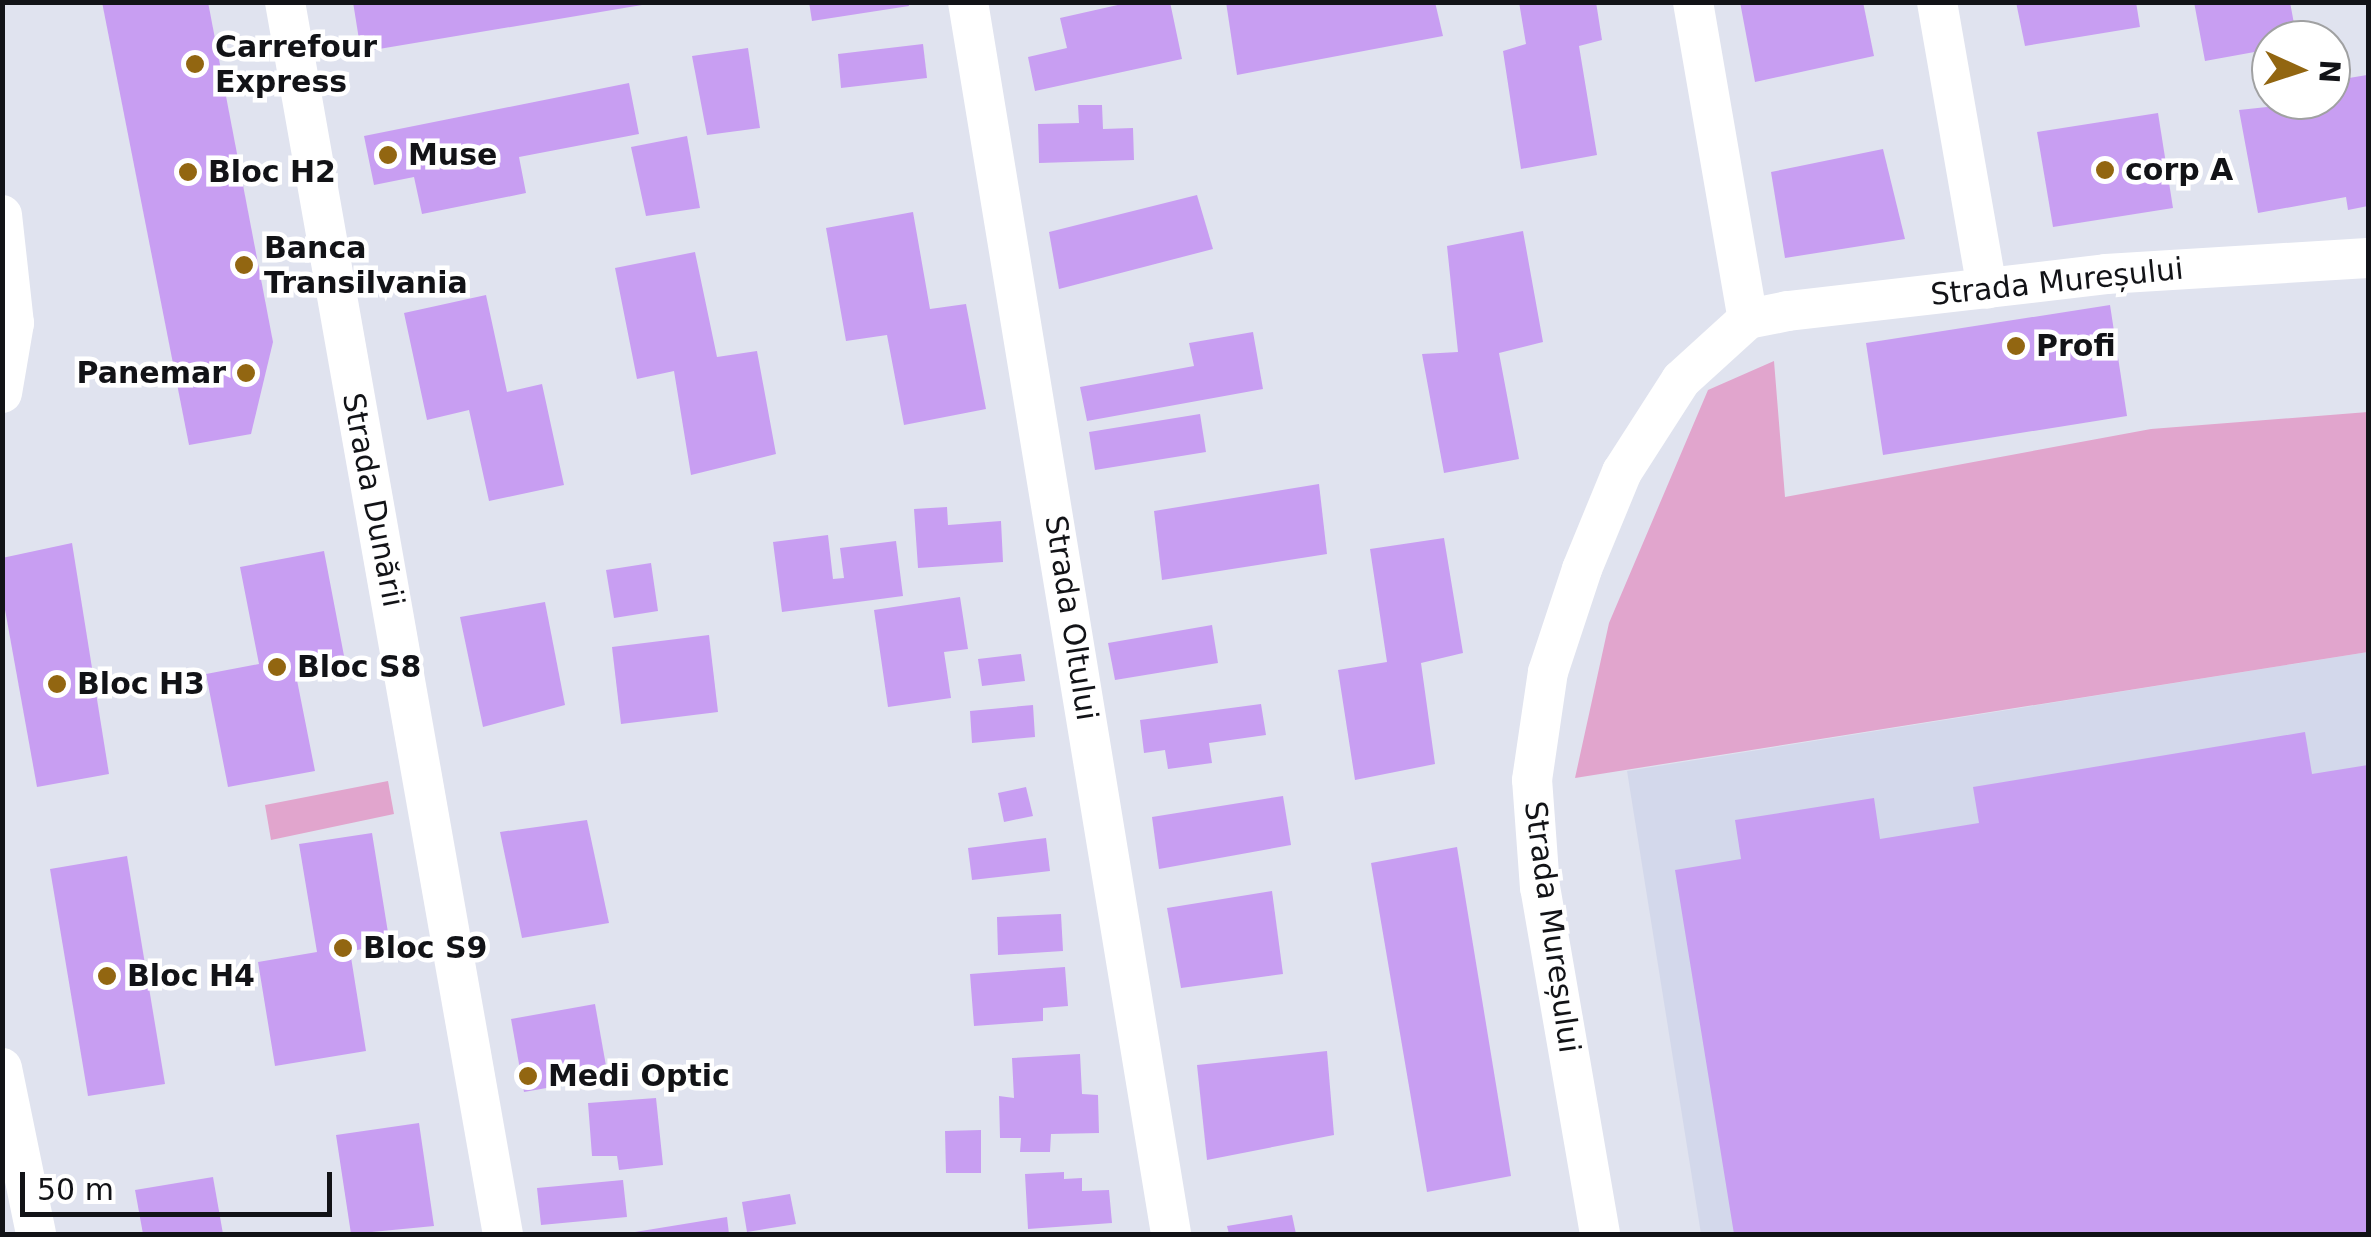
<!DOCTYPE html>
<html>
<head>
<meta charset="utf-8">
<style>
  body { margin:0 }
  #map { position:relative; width:2371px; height:1237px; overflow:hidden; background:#e0e3ef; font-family:"DejaVu Sans",sans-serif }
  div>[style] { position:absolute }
  .built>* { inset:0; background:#d3d8eb }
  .green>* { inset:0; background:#e1a5cd }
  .building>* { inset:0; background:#c89ef2 }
  .minor>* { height:40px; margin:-20px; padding:0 20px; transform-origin:20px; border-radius:20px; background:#fff }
  .dots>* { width:28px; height:28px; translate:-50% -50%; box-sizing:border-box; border:5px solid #fff; border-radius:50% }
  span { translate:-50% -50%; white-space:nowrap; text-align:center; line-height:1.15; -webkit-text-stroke:9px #fff; paint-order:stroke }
  .poi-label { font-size:30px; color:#121317; font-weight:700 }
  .left { translate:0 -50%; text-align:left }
  .right { translate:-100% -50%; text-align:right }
  .street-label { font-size:30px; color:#121317 }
  .frame { position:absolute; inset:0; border:5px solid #121317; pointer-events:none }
  .north { position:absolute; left:2251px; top:20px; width:100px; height:100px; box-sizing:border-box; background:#fff; border:2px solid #a0a1a2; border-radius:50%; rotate:93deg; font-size:28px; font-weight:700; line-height:40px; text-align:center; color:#121317 }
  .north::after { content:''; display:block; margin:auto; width:35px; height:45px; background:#926611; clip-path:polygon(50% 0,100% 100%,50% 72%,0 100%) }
  .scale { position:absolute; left:20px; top:1172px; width:312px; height:45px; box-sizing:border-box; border:5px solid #121317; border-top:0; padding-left:12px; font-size:30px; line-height:35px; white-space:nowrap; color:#121317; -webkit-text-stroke:8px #fff; paint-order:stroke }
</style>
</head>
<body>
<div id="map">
  <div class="built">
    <div style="clip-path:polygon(2368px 652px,2368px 1234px,1701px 1234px,1627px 771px)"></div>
  </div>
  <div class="green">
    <div style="clip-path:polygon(1774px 361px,1785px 497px,2151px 429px,2368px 412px,2368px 652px,1575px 778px,1609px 623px,1708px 390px)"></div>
    <div style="clip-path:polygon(388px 781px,394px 814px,271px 840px,265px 805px)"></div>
  </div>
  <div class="building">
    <div style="clip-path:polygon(102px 2px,208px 2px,273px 342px,251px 434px,189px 445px)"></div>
    <div style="clip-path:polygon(353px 2px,641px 2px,642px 5px,361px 52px)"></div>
    <div style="clip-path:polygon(809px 2px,908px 2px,909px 6px,812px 21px)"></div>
    <div style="clip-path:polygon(1131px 2px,1170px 2px,1182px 59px,1035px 91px,1028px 57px,1067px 48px,1060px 18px)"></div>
    <div style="clip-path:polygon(1226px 2px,1435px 2px,1443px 36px,1237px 75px)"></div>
    <div style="clip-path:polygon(1519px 2px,1596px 2px,1602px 40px,1579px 46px,1597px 155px,1521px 169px,1503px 51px,1526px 44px)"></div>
    <div style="clip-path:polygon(1740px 2px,1863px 2px,1874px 56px,1755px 82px)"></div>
    <div style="clip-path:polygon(2016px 2px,2136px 2px,2140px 27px,2025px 46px)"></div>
    <div style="clip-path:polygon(2194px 2px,2290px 2px,2297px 40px,2271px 40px,2271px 49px,2205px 61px)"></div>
    <div style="clip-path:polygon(923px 44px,927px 78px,841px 88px,838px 54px)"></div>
    <div style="clip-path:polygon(748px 48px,760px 128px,707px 135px,692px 56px)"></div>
    <div style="clip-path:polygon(2367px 75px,2368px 206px,2348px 210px,2346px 197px,2258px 213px,2239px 110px,2331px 100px,2331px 81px)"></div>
    <div style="clip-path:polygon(629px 83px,639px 134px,519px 157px,526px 193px,422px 214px,414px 177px,374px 185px,364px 136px)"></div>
    <div style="clip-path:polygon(1078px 105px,1102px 105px,1103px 129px,1133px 128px,1134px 160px,1039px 163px,1038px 124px,1079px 123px)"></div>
    <div style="clip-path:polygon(2158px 113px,2173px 208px,2053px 227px,2037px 132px)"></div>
    <div style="clip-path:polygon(687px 136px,700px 208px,646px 216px,631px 147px)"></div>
    <div style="clip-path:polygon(1883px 149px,1905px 239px,1785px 258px,1771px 172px)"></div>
    <div style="clip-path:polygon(1197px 195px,1213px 249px,1059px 289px,1049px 232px)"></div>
    <div style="clip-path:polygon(913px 212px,930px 309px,966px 304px,986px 409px,904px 425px,887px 335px,846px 341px,826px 228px)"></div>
    <div style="clip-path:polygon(1523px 231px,1543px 342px,1499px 353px,1519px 459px,1444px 473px,1422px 354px,1458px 352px,1447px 246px)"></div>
    <div style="clip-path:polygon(695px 252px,717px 357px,757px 351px,776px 454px,691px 475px,674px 371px,637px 379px,615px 268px)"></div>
    <div style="clip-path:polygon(486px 295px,507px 392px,542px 384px,564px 485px,489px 501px,469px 410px,427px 420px,404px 313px)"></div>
    <div style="clip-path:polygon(2110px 305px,2127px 416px,1883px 455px,1866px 343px)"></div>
    <div style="clip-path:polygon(1253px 332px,1263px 389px,1087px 421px,1080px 387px,1194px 366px,1189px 343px)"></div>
    <div style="clip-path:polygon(1200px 414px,1206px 452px,1095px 470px,1089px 432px)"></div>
    <div style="clip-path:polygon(1319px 484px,1327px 554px,1162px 580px,1154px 511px)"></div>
    <div style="clip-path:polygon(947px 507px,948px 525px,1001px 521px,1003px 562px,918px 568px,914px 509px)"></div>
    <div style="clip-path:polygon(828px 535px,833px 579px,844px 578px,840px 548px,896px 541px,903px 596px,782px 612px,773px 542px)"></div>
    <div style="clip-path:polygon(1444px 538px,1463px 653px,1421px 663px,1435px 764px,1355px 780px,1338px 670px,1387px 662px,1370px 549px)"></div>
    <div style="clip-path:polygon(72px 543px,109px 774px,37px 787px,2px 593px,2px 558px)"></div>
    <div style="clip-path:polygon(324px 551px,345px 661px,295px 670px,315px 771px,228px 787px,206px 674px,259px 664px,240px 567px)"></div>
    <div style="clip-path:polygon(651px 563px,658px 611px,614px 618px,606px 570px)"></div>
    <div style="clip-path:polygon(960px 597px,968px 649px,944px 652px,951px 698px,888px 707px,874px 610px)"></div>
    <div style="clip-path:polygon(545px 602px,565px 705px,483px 727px,460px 617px)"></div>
    <div style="clip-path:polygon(1212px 625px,1218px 663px,1115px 680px,1108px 643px)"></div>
    <div style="clip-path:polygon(709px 635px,718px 712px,621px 724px,612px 647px)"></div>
    <div style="clip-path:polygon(1021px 654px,1025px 681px,982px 686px,978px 659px)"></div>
    <div style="clip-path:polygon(1261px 704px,1266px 735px,1209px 743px,1212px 763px,1168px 769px,1165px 750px,1144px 753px,1140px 720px)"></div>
    <div style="clip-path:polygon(1033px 705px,1035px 737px,972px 743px,970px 711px)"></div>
    <div style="clip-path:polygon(2305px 732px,2312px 774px,2368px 765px,2368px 1234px,1734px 1234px,1675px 870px,1741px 859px,1735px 820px,1874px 798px,1880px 839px,1979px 823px,1973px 787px)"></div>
    <div style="clip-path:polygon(1026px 787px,1033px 816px,1004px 822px,998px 793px)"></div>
    <div style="clip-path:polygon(1283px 796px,1291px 845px,1159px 869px,1152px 817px)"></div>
    <div style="clip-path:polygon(587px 820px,609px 923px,522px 938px,500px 832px)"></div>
    <div style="clip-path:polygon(372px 833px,390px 945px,350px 951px,366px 1051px,275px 1066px,258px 962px,317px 952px,299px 844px)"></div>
    <div style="clip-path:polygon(1046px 838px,1050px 871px,972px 880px,968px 848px)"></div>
    <div style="clip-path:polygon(1457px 847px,1511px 1176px,1427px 1192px,1371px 863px)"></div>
    <div style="clip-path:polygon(127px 856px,165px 1084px,88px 1096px,50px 869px)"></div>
    <div style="clip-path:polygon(1272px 891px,1283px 974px,1181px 988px,1167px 908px)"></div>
    <div style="clip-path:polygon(1061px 914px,1063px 951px,998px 955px,997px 917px)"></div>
    <div style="clip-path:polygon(1065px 967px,1068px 1006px,1043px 1008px,1043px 1021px,974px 1026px,970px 974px)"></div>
    <div style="clip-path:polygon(595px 1004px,608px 1077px,524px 1092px,511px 1019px)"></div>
    <div style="clip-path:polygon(1327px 1051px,1334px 1135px,1207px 1160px,1197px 1065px)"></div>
    <div style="clip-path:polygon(1080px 1054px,1082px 1094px,1098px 1095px,1099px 1133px,1051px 1134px,1050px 1152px,1020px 1152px,1021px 1138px,1000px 1138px,999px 1096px,1014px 1098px,1012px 1058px)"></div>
    <div style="clip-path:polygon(656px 1098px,663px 1165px,619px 1170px,617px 1156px,592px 1156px,588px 1103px)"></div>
    <div style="clip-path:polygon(419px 1123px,434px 1226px,351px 1234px,336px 1135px)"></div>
    <div style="clip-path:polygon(981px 1130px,981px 1173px,946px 1173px,945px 1131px)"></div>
    <div style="clip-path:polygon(1064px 1172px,1064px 1179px,1082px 1178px,1082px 1191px,1109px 1190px,1112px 1223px,1028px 1229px,1025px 1174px)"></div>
    <div style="clip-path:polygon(213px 1177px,223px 1234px,143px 1234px,135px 1190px)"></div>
    <div style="clip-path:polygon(623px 1180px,627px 1217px,541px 1225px,537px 1188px)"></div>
    <div style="clip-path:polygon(790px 1194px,796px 1224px,747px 1232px,742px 1202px)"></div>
    <div style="clip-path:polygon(1292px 1215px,1296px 1234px,1229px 1234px,1227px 1226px)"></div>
    <div style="clip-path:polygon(727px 1217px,729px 1234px,636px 1234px,635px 1232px)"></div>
  </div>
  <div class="minor">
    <div style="left:285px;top:2px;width:1251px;rotate:79.97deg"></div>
    <div style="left:968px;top:2px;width:1249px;rotate:80.64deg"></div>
    <div style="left:1693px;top:2px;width:322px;rotate:80.2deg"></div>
    <div style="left:1937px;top:2px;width:291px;rotate:80.1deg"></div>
    <div style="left:2px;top:215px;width:109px;rotate:83.7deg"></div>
    <div style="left:14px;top:323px;width:71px;rotate:99.7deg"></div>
    <div style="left:2px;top:1068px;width:169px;rotate:78.4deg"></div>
    <div style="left:1600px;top:1234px;width:351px;rotate:-99.8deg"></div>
    <div style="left:1540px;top:888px;width:108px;rotate:-94.2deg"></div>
    <div style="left:1532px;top:780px;width:109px;rotate:-81.6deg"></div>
    <div style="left:1548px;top:672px;width:108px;rotate:-71.7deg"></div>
    <div style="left:1582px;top:569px;width:105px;rotate:-67.6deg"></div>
    <div style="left:1622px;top:472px;width:109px;rotate:-57.3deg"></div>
    <div style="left:1681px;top:380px;width:91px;rotate:-42.3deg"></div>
    <div style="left:1748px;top:319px;width:41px;rotate:-11.3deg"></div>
    <div style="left:1788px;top:311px;width:320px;rotate:-6.6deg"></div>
    <div style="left:2106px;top:274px;width:262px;rotate:-3.5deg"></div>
  </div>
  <div class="dots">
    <div style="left:195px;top:64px;background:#926611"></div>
    <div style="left:388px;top:155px;background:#926611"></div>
    <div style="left:2105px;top:170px;background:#926611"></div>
    <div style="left:188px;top:172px;background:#926611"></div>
    <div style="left:244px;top:265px;background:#926611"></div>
    <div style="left:2016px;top:346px;background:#926611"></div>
    <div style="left:246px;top:373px;background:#926611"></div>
    <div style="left:277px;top:667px;background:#926611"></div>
    <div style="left:57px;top:684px;background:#926611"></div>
    <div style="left:343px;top:948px;background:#926611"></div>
    <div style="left:107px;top:976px;background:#926611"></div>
    <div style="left:528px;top:1076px;background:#926611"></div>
  </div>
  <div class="poi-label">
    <span class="left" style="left:215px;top:64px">Carrefour<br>Express</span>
    <span class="left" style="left:408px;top:155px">Muse</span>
    <span class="left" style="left:2125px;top:170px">corp A</span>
    <span class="left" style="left:208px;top:172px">Bloc H2</span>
    <span class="left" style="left:264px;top:265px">Banca<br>Transilvania</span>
    <span class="left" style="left:2036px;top:346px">Profi</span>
    <span class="right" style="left:226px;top:373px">Panemar</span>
    <span class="left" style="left:297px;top:667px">Bloc S8</span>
    <span class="left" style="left:77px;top:684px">Bloc H3</span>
    <span class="left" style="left:363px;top:948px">Bloc S9</span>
    <span class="left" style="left:127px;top:976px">Bloc H4</span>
    <span class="left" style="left:548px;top:1076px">Medi Optic</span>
  </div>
  <div class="street-label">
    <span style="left:2057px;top:282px;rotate:-6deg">Strada Mureșului</span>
    <span style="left:373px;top:500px;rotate:79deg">Strada Dunării</span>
    <span style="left:1071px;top:618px;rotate:81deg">Strada Oltului</span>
    <span style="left:1552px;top:927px;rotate:82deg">Strada Mureșului</span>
  </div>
  <div class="frame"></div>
  <div class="north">N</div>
  <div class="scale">50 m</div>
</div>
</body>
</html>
